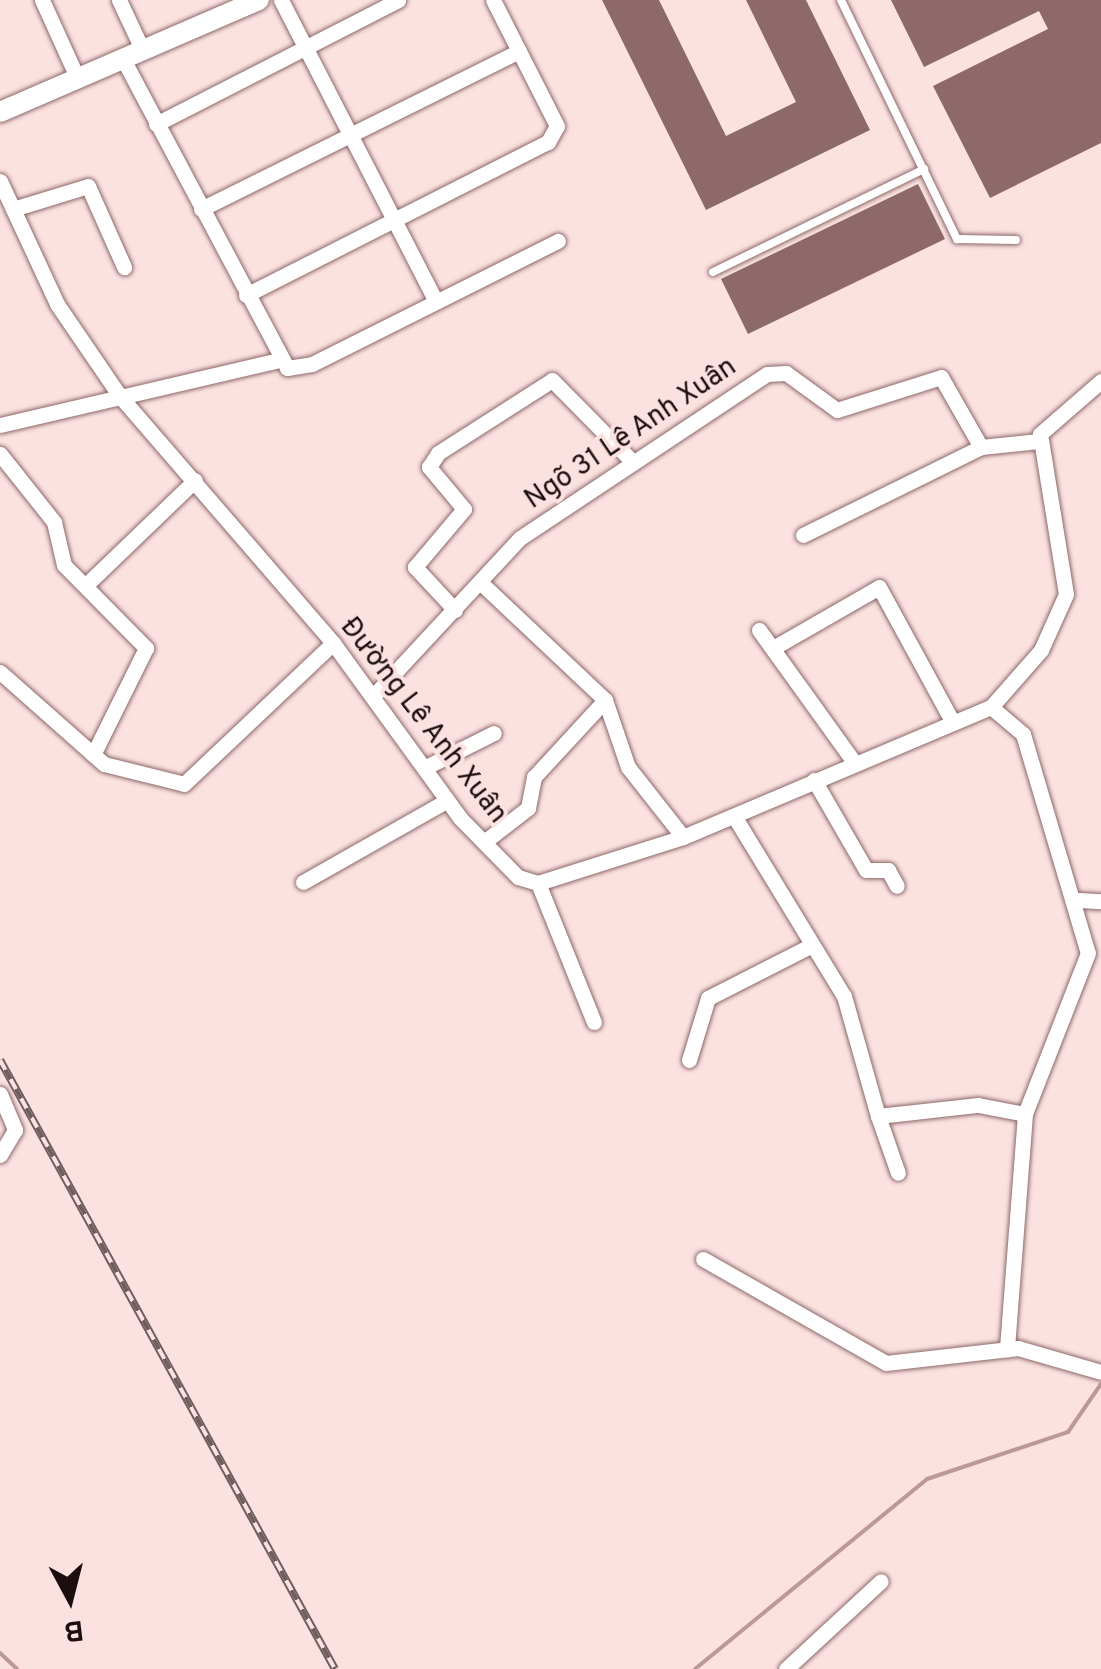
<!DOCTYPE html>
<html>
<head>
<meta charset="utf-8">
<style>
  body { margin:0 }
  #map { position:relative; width:1101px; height:1669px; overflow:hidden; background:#fbe2e1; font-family:Overpass,sans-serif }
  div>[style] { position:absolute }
  .stream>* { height:4px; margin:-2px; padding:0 2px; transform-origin:2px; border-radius:2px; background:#bc9898 }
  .building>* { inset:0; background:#8d6969 }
  .roads { filter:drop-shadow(0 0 2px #8d6868) drop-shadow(0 0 2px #8d6868) }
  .service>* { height:8px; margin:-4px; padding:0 4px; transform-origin:4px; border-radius:4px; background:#fff }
  .minor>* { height:15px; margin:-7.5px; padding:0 7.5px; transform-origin:7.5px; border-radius:7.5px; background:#fff }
  .secondary>* { height:20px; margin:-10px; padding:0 10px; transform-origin:10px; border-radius:10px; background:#fff }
  .rail>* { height:8px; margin-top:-4px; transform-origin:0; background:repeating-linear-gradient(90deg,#fbe2e1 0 11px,#705e5e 0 22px); box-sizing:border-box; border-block:2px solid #705e5e }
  span { translate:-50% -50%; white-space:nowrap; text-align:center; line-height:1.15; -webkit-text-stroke:8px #fbe2e1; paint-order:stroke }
  .street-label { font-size:28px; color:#1c0e0e }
  .north { position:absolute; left:20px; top:1549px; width:100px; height:100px; -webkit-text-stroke:8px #fbe2e1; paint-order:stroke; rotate:173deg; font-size:28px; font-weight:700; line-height:40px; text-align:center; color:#1c0e0e }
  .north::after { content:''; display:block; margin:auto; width:35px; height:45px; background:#1c0e0e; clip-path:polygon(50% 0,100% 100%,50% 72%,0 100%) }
</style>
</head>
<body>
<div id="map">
  <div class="stream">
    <div style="left:0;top:1653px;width:23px;rotate:43deg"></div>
    <div style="left:695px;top:1669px;width:300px;rotate:-39.3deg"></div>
    <div style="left:927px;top:1479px;width:149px;rotate:-18.4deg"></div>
    <div style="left:1068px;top:1432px;width:58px;rotate:-55.5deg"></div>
  </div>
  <div class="building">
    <div style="clip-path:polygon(602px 0,659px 0,726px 136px,796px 102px,746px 0,806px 0,870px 130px,706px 210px)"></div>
    <div style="clip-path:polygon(891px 0,1101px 0,1101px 143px,990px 198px,933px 86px,1048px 29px,1039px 11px,924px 67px)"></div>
    <div style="clip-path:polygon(918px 184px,945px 239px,748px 334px,721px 279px)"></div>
  </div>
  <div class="roads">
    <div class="service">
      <div style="left:841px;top:0;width:266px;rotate:64.1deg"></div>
      <div style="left:957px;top:239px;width:59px;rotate:1deg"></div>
      <div style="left:713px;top:272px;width:235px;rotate:-26deg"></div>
    </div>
    <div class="minor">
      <div style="left:42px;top:0;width:85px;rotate:65.6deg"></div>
      <div style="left:119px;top:0;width:56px;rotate:64.8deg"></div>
      <div style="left:281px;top:0;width:339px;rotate:62.8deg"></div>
      <div style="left:123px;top:59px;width:350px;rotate:62deg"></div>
      <div style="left:287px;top:368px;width:25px;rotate:-9deg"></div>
      <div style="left:312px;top:364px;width:275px;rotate:-26.6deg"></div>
      <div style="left:156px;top:124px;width:272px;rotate:-27.1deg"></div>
      <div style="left:0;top:181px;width:136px;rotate:65.1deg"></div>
      <div style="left:57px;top:304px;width:110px;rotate:55.7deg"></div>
      <div style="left:119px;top:395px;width:328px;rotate:49.2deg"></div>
      <div style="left:333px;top:643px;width:216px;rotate:54deg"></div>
      <div style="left:460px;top:818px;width:83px;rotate:45.5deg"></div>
      <div style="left:518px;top:877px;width:21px;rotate:17deg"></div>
      <div style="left:538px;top:883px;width:152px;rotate:-17.6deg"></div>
      <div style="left:683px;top:837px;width:334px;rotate:-22.9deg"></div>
      <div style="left:991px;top:707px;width:76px;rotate:-48.7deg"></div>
      <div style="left:1041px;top:650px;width:61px;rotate:-65.9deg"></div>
      <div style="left:1066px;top:594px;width:162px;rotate:-99.2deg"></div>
      <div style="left:1040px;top:434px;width:81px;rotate:-41deg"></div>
      <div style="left:13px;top:209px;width:78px;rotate:-17deg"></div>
      <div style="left:88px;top:186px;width:89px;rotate:66deg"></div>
      <div style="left:201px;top:209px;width:355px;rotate:-26.4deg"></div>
      <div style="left:246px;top:295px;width:339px;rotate:-26.9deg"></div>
      <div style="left:548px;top:142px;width:18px;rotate:-61deg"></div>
      <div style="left:557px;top:126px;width:141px;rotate:-116.9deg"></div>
      <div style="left:0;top:425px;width:283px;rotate:-13.1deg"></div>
      <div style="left:0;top:454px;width:87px;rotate:51.5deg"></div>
      <div style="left:54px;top:522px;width:44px;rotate:76.9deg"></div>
      <div style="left:64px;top:565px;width:117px;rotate:45.3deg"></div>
      <div style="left:146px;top:648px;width:119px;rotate:116.4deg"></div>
      <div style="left:803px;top:535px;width:199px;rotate:-26.3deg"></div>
      <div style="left:481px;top:583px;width:170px;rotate:43.3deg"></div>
      <div style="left:605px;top:700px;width:71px;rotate:71.1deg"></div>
      <div style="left:628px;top:767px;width:89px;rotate:51.8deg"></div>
      <div style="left:86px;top:585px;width:151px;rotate:-43.9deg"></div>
      <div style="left:455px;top:610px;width:59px;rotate:-132.9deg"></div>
      <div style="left:415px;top:567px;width:76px;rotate:-49.8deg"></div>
      <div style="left:464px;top:509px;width:55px;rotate:-129.8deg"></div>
      <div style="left:429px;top:467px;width:17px;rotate:-57deg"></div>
      <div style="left:438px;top:453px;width:135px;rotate:-32.6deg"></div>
      <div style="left:552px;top:380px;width:112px;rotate:45.4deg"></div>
      <div style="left:759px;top:630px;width:161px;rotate:54.3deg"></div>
      <div style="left:773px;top:648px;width:122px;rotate:-29.9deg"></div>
      <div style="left:879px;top:587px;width:150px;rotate:61.4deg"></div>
      <div style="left:0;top:672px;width:139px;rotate:41.5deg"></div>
      <div style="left:104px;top:764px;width:82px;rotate:14deg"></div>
      <div style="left:184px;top:784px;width:205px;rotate:-43.4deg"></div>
      <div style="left:374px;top:695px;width:214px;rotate:-47.1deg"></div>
      <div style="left:520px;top:538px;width:296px;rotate:-33.6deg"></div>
      <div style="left:767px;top:374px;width:19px;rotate:-3deg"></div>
      <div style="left:786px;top:373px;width:63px;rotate:36deg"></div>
      <div style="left:837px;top:410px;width:109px;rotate:-17.6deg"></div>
      <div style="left:941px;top:377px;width:81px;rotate:60.3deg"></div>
      <div style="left:981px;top:447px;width:58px;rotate:-5.9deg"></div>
      <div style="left:991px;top:707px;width:42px;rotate:40.2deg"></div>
      <div style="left:1023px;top:734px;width:228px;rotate:73.5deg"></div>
      <div style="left:1088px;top:953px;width:173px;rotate:111.4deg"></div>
      <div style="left:1025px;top:1114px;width:236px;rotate:94.4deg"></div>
      <div style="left:424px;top:768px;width:78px;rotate:-26.6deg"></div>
      <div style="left:814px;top:780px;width:104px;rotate:60deg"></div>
      <div style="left:866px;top:870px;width:22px"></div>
      <div style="left:888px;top:870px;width:18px;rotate:61deg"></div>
      <div style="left:734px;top:816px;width:211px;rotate:58.6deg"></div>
      <div style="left:844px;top:996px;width:125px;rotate:74.2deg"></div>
      <div style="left:878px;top:1116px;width:101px;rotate:-6.3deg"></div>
      <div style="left:978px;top:1105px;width:48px;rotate:10.8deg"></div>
      <div style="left:484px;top:842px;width:56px;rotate:-37.7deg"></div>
      <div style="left:528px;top:808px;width:32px;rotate:-79deg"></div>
      <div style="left:534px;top:777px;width:105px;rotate:-47.3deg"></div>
      <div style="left:303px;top:882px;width:164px;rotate:-29.5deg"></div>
      <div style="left:538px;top:883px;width:150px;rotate:68.1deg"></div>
      <div style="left:1079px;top:900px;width:22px;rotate:3deg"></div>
      <div style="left:689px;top:1060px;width:65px;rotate:-73deg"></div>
      <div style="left:708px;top:998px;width:114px;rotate:-27deg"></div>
      <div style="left:0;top:1094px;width:39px;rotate:67deg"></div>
      <div style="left:15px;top:1130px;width:29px;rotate:121deg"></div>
      <div style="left:878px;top:1116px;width:60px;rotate:70.7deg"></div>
      <div style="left:703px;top:1259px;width:210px;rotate:29.6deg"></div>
      <div style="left:886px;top:1363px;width:133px;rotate:-6.5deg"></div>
      <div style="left:1018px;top:1348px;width:86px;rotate:16.1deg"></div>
      <div style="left:786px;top:1669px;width:129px;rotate:-42.8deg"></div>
    </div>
    <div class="secondary">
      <div style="left:0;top:112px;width:282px;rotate:-23.4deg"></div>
    </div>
  </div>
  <div class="rail">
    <div style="left:0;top:1060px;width:695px;rotate:61.19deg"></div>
  </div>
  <div class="street-label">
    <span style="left:631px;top:434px;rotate:-34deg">Ngõ 31 Lê Anh Xuân</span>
    <span style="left:423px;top:721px;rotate:52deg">Đường Lê Anh Xuân</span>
  </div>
  <div class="north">B</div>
</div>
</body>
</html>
